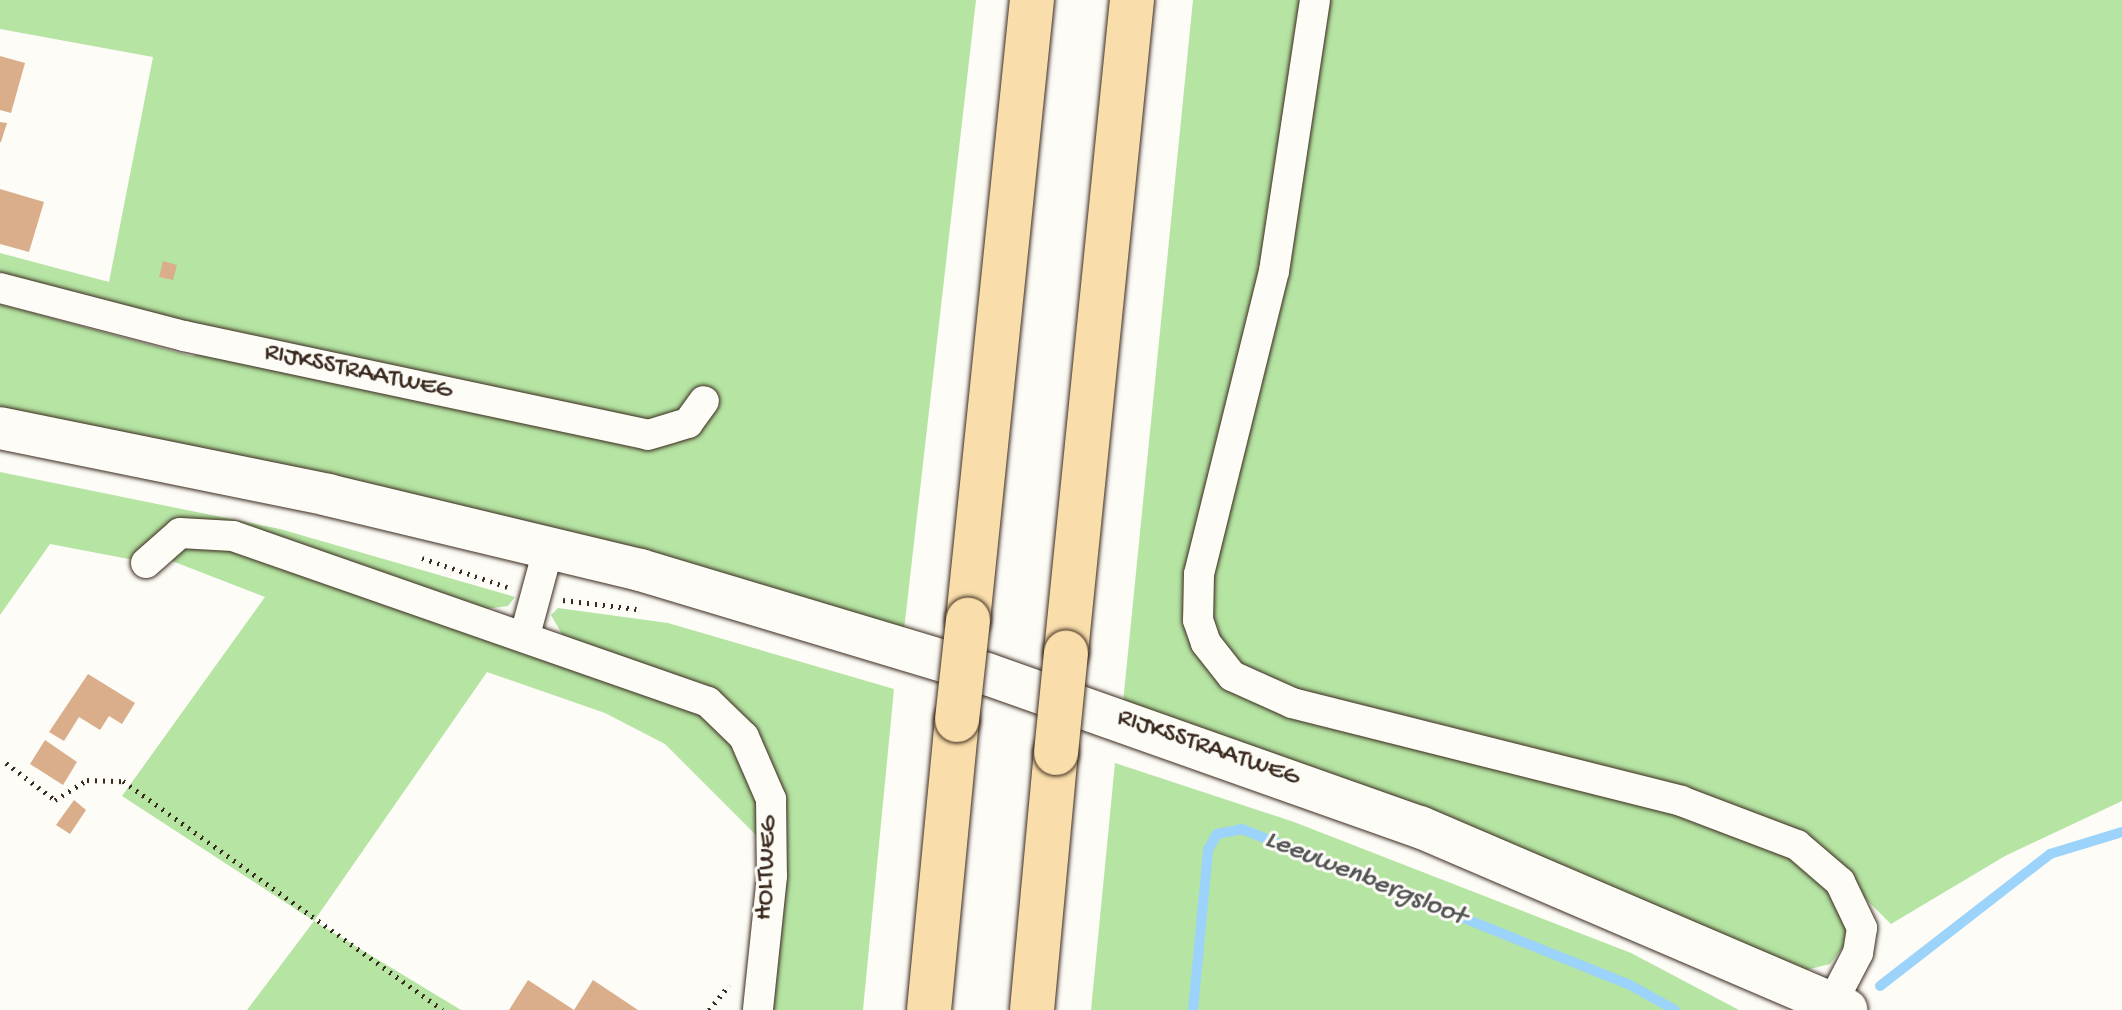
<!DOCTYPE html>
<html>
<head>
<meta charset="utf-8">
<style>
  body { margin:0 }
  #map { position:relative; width:2122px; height:1010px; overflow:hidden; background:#fdfcf7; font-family:"Gochi Hand",sans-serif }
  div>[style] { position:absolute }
  .green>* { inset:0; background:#b5e4a3 }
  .stream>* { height:10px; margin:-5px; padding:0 5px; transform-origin:5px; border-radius:5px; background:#9cd3fb }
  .building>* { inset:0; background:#daae8b }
  .path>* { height:5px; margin-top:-2.5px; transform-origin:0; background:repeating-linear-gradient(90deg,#3b2a1e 0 2px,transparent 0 8px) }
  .roads { filter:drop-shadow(0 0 2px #3b2a1e) drop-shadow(0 0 2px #3b2a1e) }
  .minor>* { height:30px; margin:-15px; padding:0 15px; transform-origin:15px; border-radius:15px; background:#fdfcf7 }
  .secondary>* { height:42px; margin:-21px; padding:0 21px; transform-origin:21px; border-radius:21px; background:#fdfcf7 }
  .motorway>* { height:44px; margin:-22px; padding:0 22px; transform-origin:22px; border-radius:22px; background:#f9deab }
  .bridges { filter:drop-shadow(0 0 2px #3b2a1e) drop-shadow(0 0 2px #3b2a1e) }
  .motorway-bridge>* { height:44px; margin:-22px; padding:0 22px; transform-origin:22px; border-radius:22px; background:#f9deab }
  span { translate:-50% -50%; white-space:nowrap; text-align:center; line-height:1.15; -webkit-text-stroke:6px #fdfcf7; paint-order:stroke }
  .street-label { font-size:26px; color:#3b2a1e }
  .water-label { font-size:28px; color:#535455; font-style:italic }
</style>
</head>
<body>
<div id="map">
  <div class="green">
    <div style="clip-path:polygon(0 0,976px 0,904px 630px,0 410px,0 304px,191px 356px,214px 352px,669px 424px,348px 364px,0 274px,0 253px,109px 282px,153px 57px,0 29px)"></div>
    <div style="clip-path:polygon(1193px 0,1306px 0,1280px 186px,1209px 503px,1204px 660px,1777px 845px,1828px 885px,1850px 938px,1830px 964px,1798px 972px,1123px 703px)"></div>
    <div style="clip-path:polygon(1324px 0,2122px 0,2122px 801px,2005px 856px,1891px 924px,1816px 850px,1261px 683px,1218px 644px,1207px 590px)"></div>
    <div style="clip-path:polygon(0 472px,280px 529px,515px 597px,508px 606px,478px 610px,244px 531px,134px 560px,50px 544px,0 615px)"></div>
    <div style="clip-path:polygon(198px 538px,654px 688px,713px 721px,756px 779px,765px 844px,665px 744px,605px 713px,487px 672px,314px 921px,461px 1010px,247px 1010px,314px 921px,122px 796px,265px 597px,159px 556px)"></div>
    <div style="clip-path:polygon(558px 608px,668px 623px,894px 689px,863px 1010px,767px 1010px,783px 848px,751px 736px,563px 636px,551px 615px)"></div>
    <div style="clip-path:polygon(1115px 763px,1294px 822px,1631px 953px,1739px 1010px,1091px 1010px)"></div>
  </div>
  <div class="stream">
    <div style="left:1880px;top:986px;width:215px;rotate:-37.8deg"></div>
    <div style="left:2050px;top:854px;width:75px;rotate:-17deg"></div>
    <div style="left:1193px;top:1010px;width:161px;rotate:-84.6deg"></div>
    <div style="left:1208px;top:850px;width:18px;rotate:-61deg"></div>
    <div style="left:1217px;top:834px;width:25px;rotate:-11deg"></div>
    <div style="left:1242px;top:829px;width:418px;rotate:21.9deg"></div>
    <div style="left:1630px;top:985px;width:51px;rotate:29.1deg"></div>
  </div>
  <div class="building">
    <div style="clip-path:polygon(0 56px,25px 63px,11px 113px,0 110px)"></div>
    <div style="clip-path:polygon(0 122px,7px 123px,1px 142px,0 142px)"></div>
    <div style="clip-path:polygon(0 189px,44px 202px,29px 252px,0 244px)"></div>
    <div style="clip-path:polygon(163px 261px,177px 265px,173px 280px,159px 277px)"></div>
    <div style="clip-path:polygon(88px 674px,135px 703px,122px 724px,109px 716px,100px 730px,79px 717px,64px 741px,49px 732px)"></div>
    <div style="clip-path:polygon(45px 740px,77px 762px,63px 785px,30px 764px)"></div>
    <div style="clip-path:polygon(74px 800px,86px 810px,70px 834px,56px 825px)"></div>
    <div style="clip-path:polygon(528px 980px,574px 1010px,593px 980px,638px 1010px,509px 1010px)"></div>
  </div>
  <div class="path">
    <div style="left:422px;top:558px;width:90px;rotate:18.8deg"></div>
    <div style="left:563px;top:600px;width:74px;rotate:7deg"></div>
    <div style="left:6px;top:763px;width:61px;rotate:37.1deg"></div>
    <div style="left:55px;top:800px;width:38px;rotate:-32deg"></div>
    <div style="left:87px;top:780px;width:36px;rotate:2deg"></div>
    <div style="left:123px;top:781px;width:393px;rotate:35.6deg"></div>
    <div style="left:709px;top:1010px;width:32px;rotate:-51deg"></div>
  </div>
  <div class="roads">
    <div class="minor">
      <div style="left:1315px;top:0;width:274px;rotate:98.6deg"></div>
      <div style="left:1274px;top:271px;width:312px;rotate:103.9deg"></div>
      <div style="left:1199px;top:574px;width:46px;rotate:91.2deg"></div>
      <div style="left:1198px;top:620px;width:24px;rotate:71deg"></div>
      <div style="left:1206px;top:643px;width:42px;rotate:51.8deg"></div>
      <div style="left:1232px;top:676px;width:66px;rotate:24.2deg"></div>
      <div style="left:1292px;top:703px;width:401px;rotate:14.1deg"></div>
      <div style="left:1681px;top:801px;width:124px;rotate:20.8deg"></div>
      <div style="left:1797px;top:845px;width:57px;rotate:40.7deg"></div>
      <div style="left:1840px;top:882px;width:51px;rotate:64.4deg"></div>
      <div style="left:1862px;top:928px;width:25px;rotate:99deg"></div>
      <div style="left:1858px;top:953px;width:56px;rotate:117.5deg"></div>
      <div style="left:0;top:288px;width:190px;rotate:14.6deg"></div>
      <div style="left:184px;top:336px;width:474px;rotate:12deg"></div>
      <div style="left:648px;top:435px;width:42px;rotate:-16.7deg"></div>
      <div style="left:688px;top:423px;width:27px;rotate:-54deg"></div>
      <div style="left:146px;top:563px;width:45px;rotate:-41.4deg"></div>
      <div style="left:180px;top:533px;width:53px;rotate:3.2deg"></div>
      <div style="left:233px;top:536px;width:503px;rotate:19.26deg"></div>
      <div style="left:708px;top:702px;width:50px;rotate:44.2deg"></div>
      <div style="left:744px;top:737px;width:68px;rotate:66.5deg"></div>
      <div style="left:771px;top:799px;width:77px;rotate:89.3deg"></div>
      <div style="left:772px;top:876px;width:135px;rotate:96deg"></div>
      <div style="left:525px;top:635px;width:88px;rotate:-74.9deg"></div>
    </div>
    <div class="secondary">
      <div style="left:0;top:428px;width:335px;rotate:11.5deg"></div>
      <div style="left:328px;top:495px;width:321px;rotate:13.5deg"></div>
      <div style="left:640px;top:570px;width:362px;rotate:16.7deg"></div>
      <div style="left:987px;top:674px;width:459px;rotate:19.5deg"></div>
      <div style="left:1420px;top:827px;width:464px;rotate:23.2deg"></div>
    </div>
    <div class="motorway">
      <div style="left:968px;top:620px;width:623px;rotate:-84.11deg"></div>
      <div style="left:1066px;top:652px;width:655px;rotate:-84.22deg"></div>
      <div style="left:929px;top:1010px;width:291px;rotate:-84.5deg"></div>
      <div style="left:1032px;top:1010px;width:258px;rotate:-84.7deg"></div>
    </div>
  </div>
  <div class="bridges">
    <div class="motorway-bridge">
      <div style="left:957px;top:720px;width:101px;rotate:-83.7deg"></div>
      <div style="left:1056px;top:753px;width:101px;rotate:-84.3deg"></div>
    </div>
  </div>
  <div class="street-label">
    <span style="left:358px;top:373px;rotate:12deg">RIJKSSTRAATWEG</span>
    <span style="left:1208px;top:749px;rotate:19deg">RIJKSSTRAATWEG</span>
    <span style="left:768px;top:868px;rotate:-87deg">HOLTWEG</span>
  </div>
  <div class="water-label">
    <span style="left:1365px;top:879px;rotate:22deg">Leeuwenbergsloot</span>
  </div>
</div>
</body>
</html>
